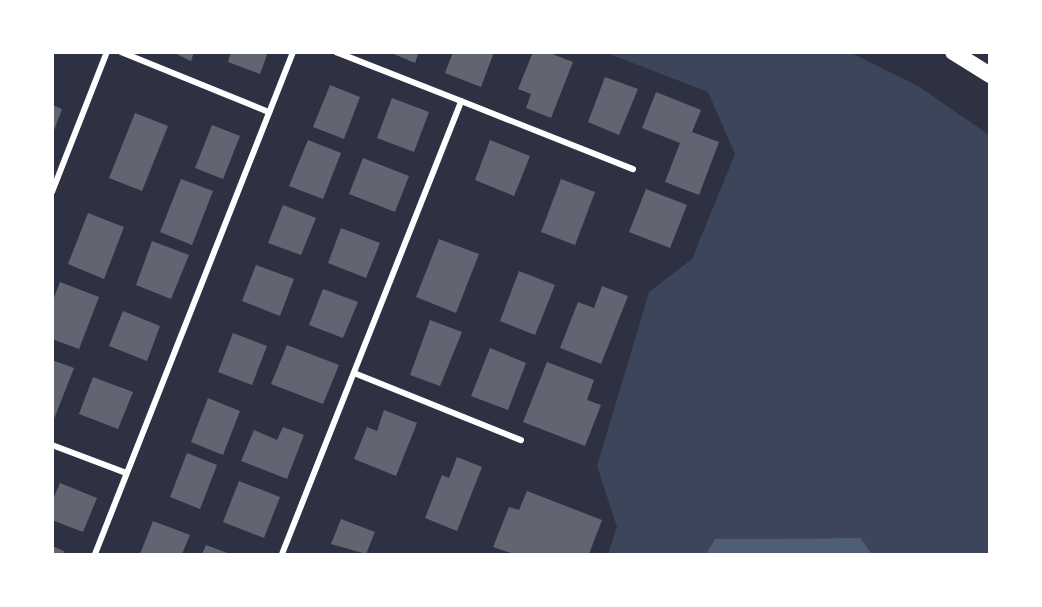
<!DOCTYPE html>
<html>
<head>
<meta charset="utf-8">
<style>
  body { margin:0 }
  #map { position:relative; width:1042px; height:607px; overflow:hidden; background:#2d3142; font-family:"Work Sans",sans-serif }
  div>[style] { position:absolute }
  .green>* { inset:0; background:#3c4559 }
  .water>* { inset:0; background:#4f5d75 }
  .building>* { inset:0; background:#626471 }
  .minor>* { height:6px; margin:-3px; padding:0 3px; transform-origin:3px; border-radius:3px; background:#fff }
  .trunk>* { height:16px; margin:-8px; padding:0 8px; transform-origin:8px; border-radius:8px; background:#fff }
  span { translate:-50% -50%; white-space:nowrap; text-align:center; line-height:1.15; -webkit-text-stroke:4.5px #fff; paint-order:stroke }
  .frame { position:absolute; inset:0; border:54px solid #fff; pointer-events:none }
</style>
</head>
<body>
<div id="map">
  <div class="green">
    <div style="clip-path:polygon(607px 53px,851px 53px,918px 86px,989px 135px,989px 554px,872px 554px,859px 538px,715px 539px,706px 554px,608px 554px,617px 527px,597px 466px,649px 292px,692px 259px,735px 154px,708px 92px)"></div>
  </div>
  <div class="water">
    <div style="clip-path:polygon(860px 538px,872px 554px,706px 554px,715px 539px)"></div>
  </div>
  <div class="building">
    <div style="clip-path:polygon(172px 52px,194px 52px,191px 61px)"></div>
    <div style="clip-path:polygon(231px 52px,268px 52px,260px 74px,228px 62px)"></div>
    <div style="clip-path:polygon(389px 52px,419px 52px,415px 63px)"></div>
    <div style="clip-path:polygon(453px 52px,494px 52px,481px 87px,445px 73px)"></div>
    <div style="clip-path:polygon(533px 52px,547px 52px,573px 62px,551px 118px,526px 108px,531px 94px,518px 89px)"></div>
    <div style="clip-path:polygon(605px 77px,638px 89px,619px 135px,588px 122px)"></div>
    <div style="clip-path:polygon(330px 85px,360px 97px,344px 139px,313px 127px)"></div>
    <div style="clip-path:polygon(656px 92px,701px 110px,692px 132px,719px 142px,699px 195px,665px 182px,680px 143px,642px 128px)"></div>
    <div style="clip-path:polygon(392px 98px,429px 112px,414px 152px,377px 138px)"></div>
    <div style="clip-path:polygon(52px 105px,62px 109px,53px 133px,52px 133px)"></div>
    <div style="clip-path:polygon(135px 113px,168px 126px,142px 191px,109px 178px)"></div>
    <div style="clip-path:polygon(212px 125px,240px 136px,223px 179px,195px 168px)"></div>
    <div style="clip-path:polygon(308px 140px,341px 153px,323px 199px,289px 186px)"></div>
    <div style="clip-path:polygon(490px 140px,530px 156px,514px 196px,475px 180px)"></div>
    <div style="clip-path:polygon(363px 158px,409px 176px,395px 212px,349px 194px)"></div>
    <div style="clip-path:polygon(181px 179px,213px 191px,192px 245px,160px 232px)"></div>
    <div style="clip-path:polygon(561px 179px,595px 192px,575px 245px,541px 232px)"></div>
    <div style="clip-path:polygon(646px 189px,687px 205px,670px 248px,629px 232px)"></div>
    <div style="clip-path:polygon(283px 205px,316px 218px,301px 255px,268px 243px)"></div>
    <div style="clip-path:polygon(88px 213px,124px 227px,104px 279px,68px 264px)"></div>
    <div style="clip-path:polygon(341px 228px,380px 243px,366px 278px,328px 263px)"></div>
    <div style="clip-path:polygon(439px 239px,479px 254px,456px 313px,416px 297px)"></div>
    <div style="clip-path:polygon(152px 241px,189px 255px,171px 299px,136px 285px)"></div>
    <div style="clip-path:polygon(256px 265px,294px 279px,280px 316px,242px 301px)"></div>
    <div style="clip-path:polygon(519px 271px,555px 285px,535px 335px,500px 321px)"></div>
    <div style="clip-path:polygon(60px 282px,99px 297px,79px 349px,52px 339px,52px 303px)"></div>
    <div style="clip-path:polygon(602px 286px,628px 296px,601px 364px,560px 348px,578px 302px,594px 308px)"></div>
    <div style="clip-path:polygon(323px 289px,358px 302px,343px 338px,309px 325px)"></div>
    <div style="clip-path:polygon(123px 311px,160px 326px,147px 361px,109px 346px)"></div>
    <div style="clip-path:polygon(430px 320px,462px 332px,440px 386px,410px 375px)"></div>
    <div style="clip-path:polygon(233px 333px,267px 346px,252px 385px,218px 372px)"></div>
    <div style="clip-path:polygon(287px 345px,339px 365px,323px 404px,271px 384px)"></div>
    <div style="clip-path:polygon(490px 348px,526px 363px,508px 410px,471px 396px)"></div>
    <div style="clip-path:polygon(52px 360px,74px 368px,54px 419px,52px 418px)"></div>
    <div style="clip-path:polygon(547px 362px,594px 380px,587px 400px,601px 405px,585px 446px,523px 422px)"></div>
    <div style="clip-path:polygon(93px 377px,133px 392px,118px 429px,79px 414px)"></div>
    <div style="clip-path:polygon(208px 398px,240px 411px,223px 455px,191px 442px)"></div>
    <div style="clip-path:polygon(384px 410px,417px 423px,396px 476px,354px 459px,367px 427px,377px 431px)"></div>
    <div style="clip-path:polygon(283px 427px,304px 435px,287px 479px,241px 461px,254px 430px,277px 440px)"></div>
    <div style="clip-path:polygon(187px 453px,217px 465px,200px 509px,170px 497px)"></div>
    <div style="clip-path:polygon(457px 457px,482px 467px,457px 531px,425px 518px,442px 475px,449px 478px)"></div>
    <div style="clip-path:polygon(239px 481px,280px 497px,264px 538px,223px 522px)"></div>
    <div style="clip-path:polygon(60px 483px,97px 498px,83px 532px,52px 520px,52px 502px)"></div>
    <div style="clip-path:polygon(527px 491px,602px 520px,589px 554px,514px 554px,493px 547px,509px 507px,519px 510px)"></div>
    <div style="clip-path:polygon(341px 519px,375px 532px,366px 554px,331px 544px)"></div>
    <div style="clip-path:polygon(153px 521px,190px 535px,182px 554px,140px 554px)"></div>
    <div style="clip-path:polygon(206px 545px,230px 554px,202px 554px)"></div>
    <div style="clip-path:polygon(52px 546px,64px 551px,63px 554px,52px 554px)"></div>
  </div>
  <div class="minor">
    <div style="left:121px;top:52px;width:160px;rotate:22.1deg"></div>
    <div style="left:461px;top:101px;width:185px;rotate:21.6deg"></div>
    <div style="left:52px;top:192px;width:150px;rotate:-68.6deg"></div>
    <div style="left:354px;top:373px;width:180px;rotate:21.9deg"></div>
    <div style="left:52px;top:445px;width:79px;rotate:20.7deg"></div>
    <div style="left:95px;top:554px;width:540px;rotate:-68.47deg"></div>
    <div style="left:282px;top:554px;width:487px;rotate:-68.4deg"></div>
    <div style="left:461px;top:101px;width:134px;rotate:-158.6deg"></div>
  </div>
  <div class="trunk">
    <div style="left:953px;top:52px;width:44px;rotate:31.9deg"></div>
  </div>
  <div class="frame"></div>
</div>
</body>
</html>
